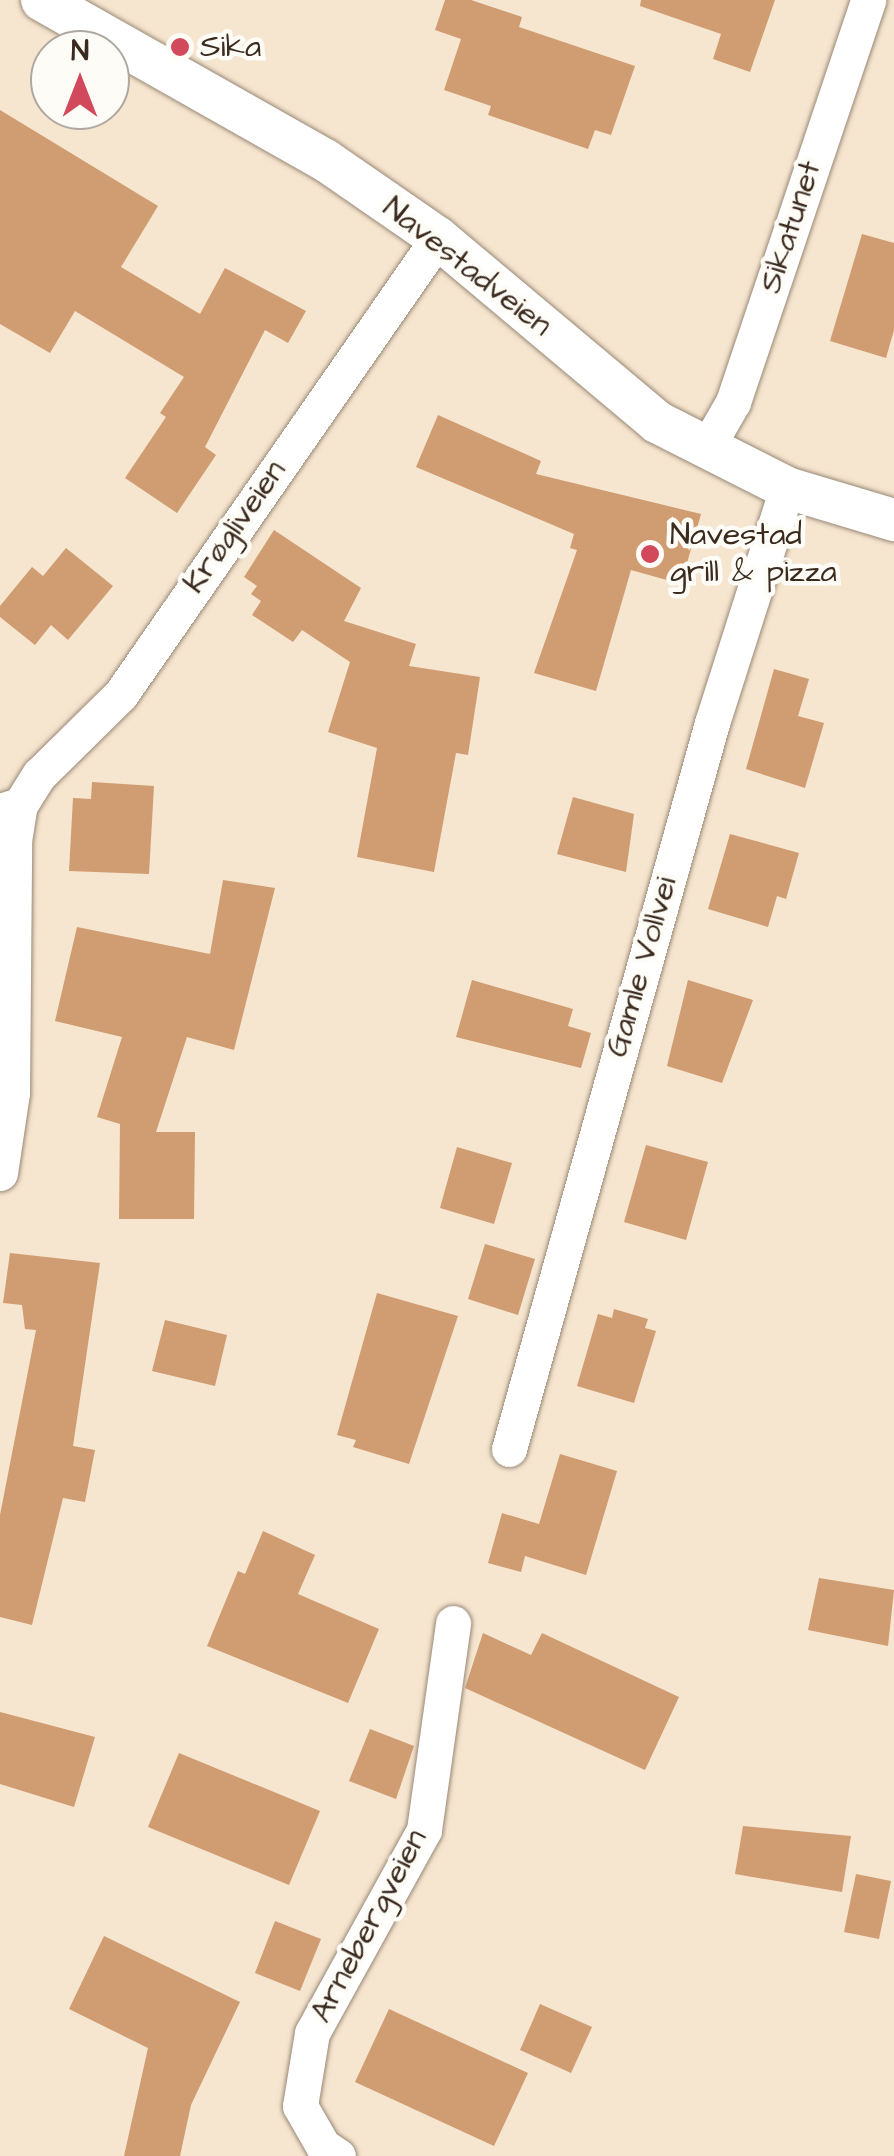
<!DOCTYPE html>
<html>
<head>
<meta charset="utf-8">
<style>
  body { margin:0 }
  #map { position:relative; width:894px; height:2156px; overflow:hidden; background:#f6e5cf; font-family:"Architects Daughter",sans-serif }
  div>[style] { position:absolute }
  .building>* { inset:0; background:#d09c72 }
  .roads { filter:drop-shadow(0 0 2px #988876) drop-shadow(0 0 2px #988876) }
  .minor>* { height:35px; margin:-17.5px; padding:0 17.5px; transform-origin:17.5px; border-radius:17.5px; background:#fff }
  .tertiary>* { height:42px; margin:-21px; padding:0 21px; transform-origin:21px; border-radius:21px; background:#fff }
  .dots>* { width:28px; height:28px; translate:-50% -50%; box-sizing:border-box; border:5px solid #fdfcf7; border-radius:50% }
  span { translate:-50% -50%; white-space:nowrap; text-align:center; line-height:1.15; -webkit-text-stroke:9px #fdfcf7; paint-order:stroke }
  .poi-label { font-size:32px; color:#3b2a1e }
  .left { translate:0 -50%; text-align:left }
  .street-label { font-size:32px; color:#3b2a1e }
  .north { position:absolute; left:30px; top:30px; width:100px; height:100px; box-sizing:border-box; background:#fdfcf7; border:2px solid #afa8a0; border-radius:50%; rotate:0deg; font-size:28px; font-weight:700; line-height:40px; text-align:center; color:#3b2a1e }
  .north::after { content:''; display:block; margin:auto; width:35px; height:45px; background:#d1495b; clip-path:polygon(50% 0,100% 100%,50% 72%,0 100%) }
</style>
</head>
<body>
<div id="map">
  <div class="building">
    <div style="clip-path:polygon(445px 0,471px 0,522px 17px,519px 27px,635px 66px,611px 135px,595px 130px,588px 149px,488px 115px,491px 106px,444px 90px,461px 39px,435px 30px)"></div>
    <div style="clip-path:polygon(641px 0,775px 0,750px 72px,713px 59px,721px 34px,640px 6px)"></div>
    <div style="clip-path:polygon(0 110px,158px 206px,121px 267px,200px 314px,225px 268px,306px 311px,288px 343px,265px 330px,205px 447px,216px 455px,177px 513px,125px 478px,166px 417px,160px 413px,184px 377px,75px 311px,50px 353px,0 324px)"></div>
    <div style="clip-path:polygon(862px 234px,894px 243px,894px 330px,886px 358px,830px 341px)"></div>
    <div style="clip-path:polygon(438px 415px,541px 461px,536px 474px,701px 514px,681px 584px,631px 570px,596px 691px,534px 673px,577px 550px,570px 548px,574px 534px,416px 467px)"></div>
    <div style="clip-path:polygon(274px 530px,361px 588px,344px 621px,416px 644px,409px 666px,480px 677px,468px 755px,456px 753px,434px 872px,357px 857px,377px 748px,328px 732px,350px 662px,302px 630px,293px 642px,252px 615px,261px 601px,251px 594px,257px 586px,244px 577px)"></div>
    <div style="clip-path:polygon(66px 548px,113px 586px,68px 640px,51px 625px,35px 645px,0 617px,0 606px,32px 567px,43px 576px)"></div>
    <div style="clip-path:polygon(774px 669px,809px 679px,798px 716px,824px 723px,805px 788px,746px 769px)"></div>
    <div style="clip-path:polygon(92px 782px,154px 786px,149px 874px,69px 871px,73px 798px,91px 799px)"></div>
    <div style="clip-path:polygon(573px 797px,634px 814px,626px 872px,557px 854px)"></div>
    <div style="clip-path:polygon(730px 834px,799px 853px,786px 899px,777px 896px,768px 927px,708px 909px)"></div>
    <div style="clip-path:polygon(223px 880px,275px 888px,234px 1050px,187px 1037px,156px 1132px,195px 1132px,194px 1219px,119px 1219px,120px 1124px,97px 1117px,122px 1037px,55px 1021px,77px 927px,210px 954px)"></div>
    <div style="clip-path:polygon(472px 980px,573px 1009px,568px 1026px,591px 1033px,581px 1068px,456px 1037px)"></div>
    <div style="clip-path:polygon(688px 980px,753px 1000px,722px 1083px,667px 1066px)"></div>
    <div style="clip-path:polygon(646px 1145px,708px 1162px,686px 1240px,624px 1222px)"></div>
    <div style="clip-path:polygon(457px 1147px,512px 1163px,494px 1224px,440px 1208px)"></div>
    <div style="clip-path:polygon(485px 1244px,535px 1259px,518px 1315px,468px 1299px)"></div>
    <div style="clip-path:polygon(10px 1253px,100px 1263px,73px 1446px,95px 1450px,85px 1502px,63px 1498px,32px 1625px,0 1617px,0 1515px,36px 1330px,25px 1329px,22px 1305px,3px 1303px)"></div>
    <div style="clip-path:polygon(377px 1293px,458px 1316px,409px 1464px,353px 1447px,356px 1440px,337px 1435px)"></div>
    <div style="clip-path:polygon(614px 1309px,648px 1319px,645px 1328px,656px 1331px,634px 1403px,577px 1386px,598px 1314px,612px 1318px)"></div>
    <div style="clip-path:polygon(165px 1320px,227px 1335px,215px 1386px,152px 1371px)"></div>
    <div style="clip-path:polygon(560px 1454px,617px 1471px,586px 1575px,525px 1556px,521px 1572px,488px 1563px,502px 1513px,539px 1524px)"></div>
    <div style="clip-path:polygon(263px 1531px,315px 1555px,298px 1594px,379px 1629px,348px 1703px,207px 1646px,238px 1571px,245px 1574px)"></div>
    <div style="clip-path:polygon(819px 1578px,894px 1590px,888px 1646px,808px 1630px)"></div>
    <div style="clip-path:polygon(483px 1633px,531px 1655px,542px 1633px,679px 1697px,645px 1770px,465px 1688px)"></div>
    <div style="clip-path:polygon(0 1712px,95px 1737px,74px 1807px,0 1784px)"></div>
    <div style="clip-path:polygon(370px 1729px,414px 1746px,396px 1799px,349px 1781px)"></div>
    <div style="clip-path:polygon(179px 1753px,320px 1811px,289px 1885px,148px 1827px)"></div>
    <div style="clip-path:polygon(743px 1826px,851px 1836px,842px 1892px,735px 1874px)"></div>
    <div style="clip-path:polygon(856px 1874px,891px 1881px,879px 1939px,844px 1932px)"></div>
    <div style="clip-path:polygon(275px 1921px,321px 1939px,300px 1991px,255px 1973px)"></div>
    <div style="clip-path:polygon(104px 1936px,240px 2002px,191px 2105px,180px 2156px,124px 2156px,148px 2048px,69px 2009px)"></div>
    <div style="clip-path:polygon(540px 2004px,592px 2027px,571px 2073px,520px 2050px)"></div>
    <div style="clip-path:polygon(389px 2009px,528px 2073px,494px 2146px,355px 2082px)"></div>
  </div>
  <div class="roads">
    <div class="minor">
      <div style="left:706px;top:449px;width:54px;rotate:-60.1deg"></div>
      <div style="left:733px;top:402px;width:424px;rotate:-71.4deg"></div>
      <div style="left:0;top:811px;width:21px;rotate:-17deg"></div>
      <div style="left:20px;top:805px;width:36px;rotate:-58deg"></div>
      <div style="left:39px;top:775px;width:115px;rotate:-44.6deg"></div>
      <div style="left:121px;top:694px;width:555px;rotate:-55.19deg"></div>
      <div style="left:0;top:1173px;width:81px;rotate:-81.5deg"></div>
      <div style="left:12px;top:1093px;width:252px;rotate:-89.5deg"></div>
      <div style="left:14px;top:841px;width:36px;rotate:-81deg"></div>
      <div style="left:509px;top:1449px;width:754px;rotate:-74.38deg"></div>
      <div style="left:712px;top:723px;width:247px;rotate:-72.3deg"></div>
      <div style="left:338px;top:2156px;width:18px;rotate:-146deg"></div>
      <div style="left:323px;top:2146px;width:46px;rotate:-119.9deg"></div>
      <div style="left:300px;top:2106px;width:74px;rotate:-80.7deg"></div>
      <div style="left:312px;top:2033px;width:232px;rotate:-61.1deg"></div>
      <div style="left:424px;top:1830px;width:209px;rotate:-82deg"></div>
    </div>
    <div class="tertiary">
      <div style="left:42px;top:0;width:325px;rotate:29.5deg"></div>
      <div style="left:325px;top:160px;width:137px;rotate:34.6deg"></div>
      <div style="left:438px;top:238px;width:286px;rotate:40deg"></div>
      <div style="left:657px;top:422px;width:146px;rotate:26.9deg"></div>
      <div style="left:787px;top:488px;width:112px;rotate:16.7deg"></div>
    </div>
  </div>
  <div class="dots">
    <div style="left:180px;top:47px;background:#d1495b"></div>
    <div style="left:650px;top:554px;background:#d1495b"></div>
  </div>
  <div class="poi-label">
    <span class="left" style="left:200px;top:47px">Sika</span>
    <span class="left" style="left:670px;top:554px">Navestad<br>grill &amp; pizza</span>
  </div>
  <div class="street-label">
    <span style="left:791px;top:227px;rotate:-72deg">Sikatunet</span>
    <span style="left:467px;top:267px;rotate:38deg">Navestadveien</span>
    <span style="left:235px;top:527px;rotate:-55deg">Krøgliveien</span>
    <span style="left:642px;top:967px;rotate:-74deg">Gamle Vollvei</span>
    <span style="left:369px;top:1926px;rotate:-62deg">Arnebergveien</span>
  </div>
  <div class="north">N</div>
</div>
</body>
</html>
